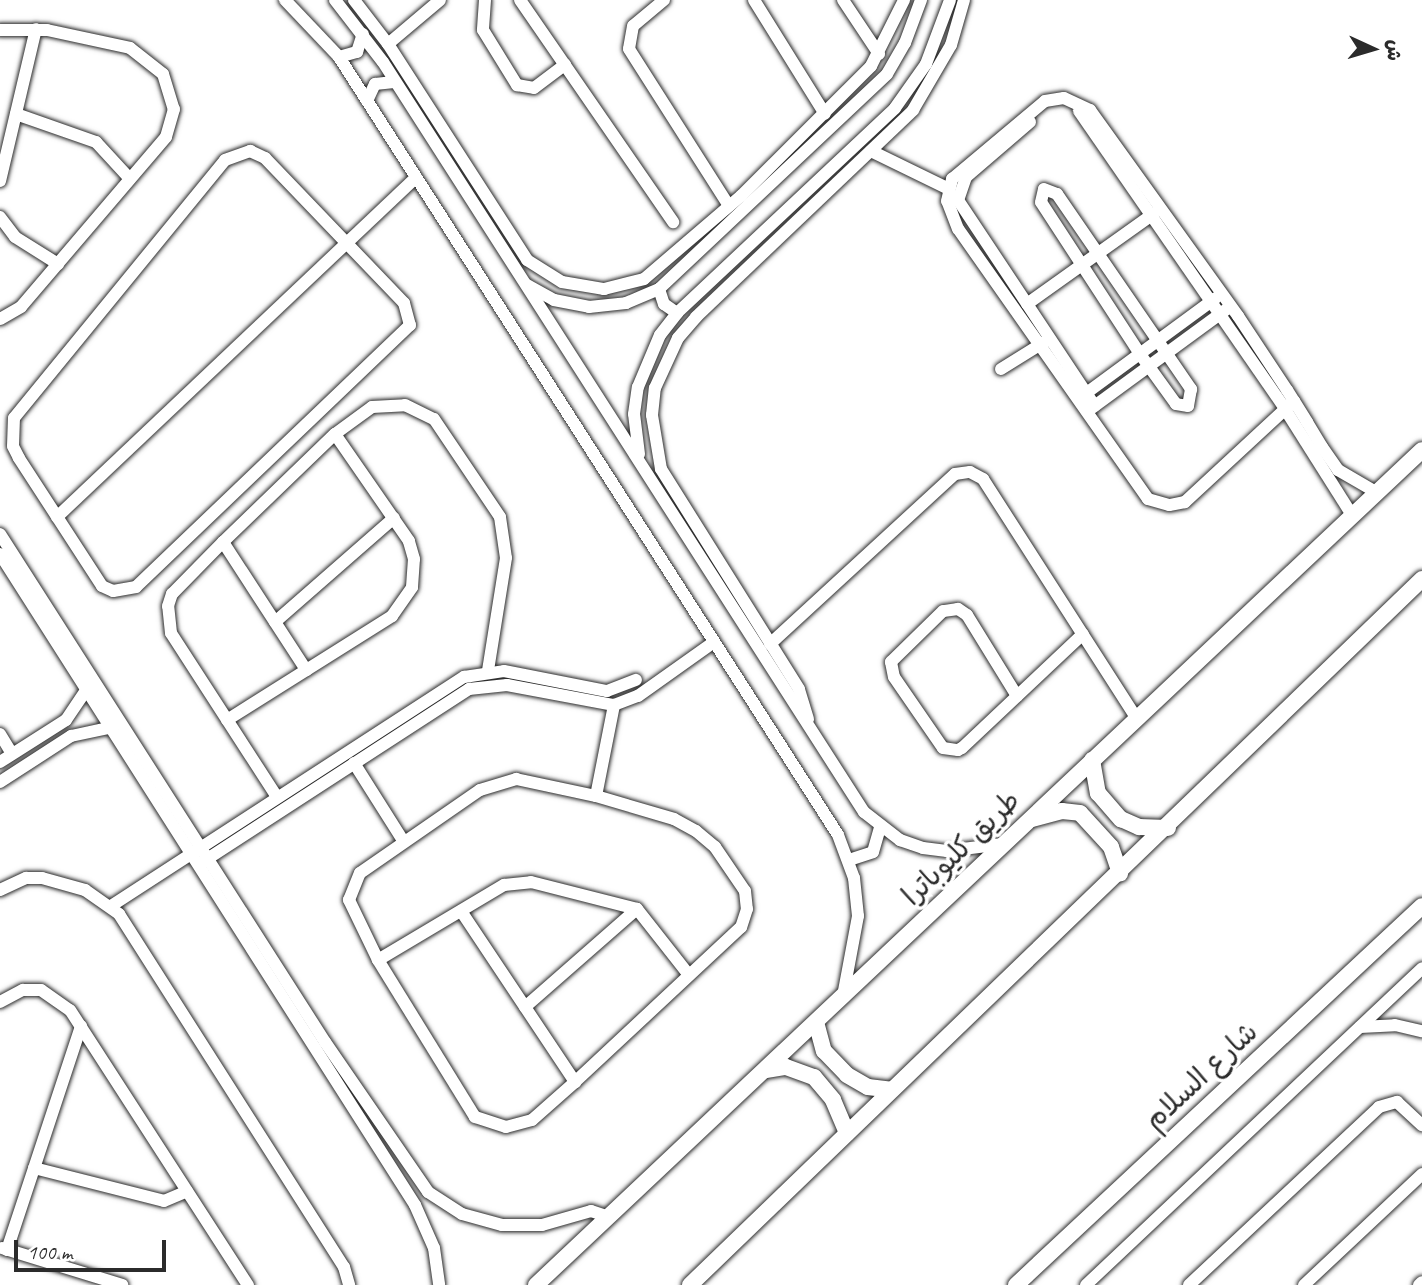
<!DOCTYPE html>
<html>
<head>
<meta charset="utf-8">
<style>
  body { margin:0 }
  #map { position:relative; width:1422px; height:1285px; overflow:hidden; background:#fff; font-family:Caveat,"Playpen Sans Arabic",sans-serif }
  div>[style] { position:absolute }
  .roads { filter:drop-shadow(0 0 2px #2b2b2b) drop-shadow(0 0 2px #2b2b2b) }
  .minor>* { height:12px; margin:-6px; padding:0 6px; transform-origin:6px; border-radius:6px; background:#fff }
  .major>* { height:16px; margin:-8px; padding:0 8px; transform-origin:8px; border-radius:8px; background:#fff }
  span { translate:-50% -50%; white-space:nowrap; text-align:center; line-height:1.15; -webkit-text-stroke:7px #fff; paint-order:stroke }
  .street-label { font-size:28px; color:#2b2b2b }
  .north { position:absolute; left:1338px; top:14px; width:70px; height:70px; -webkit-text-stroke:5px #fff; paint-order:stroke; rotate:94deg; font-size:19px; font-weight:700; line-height:28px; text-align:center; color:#2b2b2b }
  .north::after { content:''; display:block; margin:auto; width:24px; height:32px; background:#2b2b2b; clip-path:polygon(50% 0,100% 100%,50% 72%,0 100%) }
  .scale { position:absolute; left:14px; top:1240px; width:152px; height:32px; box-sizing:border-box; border:4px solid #2b2b2b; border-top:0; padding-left:9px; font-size:21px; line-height:24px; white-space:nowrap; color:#2b2b2b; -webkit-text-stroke:5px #fff; paint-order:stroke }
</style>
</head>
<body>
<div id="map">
  <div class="roads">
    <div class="minor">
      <div style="left:285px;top:0;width:79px;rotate:46.5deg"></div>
      <div style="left:339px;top:57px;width:924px;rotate:57.32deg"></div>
      <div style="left:838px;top:835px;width:46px;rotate:69.6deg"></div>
      <div style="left:854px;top:878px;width:38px;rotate:84deg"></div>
      <div style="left:858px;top:916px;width:81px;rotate:100.6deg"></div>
      <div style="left:335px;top:0;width:78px;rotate:52.3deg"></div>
      <div style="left:383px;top:62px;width:891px;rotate:57.33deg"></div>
      <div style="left:864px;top:812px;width:46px;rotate:37.9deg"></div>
      <div style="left:900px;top:840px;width:24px;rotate:19deg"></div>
      <div style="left:923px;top:848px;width:24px;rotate:7deg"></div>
      <div style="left:947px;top:851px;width:56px;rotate:-7.1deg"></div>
      <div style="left:354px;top:0;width:56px;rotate:52.3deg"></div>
      <div style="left:388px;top:44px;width:257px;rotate:57.2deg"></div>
      <div style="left:527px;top:260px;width:41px;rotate:32.2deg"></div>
      <div style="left:562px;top:282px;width:43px;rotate:9.5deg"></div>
      <div style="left:604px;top:289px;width:41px;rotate:-14deg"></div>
      <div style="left:644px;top:279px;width:128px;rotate:-40.6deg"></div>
      <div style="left:741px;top:196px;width:184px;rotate:-45deg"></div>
      <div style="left:871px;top:66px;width:74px;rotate:-63.4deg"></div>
      <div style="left:485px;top:0;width:30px;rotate:94deg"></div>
      <div style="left:483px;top:30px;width:65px;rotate:58.3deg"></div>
      <div style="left:517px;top:85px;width:17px;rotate:10deg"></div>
      <div style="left:534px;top:88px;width:39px;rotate:-37deg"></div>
      <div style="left:520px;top:0;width:270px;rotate:55.4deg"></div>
      <div style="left:664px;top:0;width:40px;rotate:140deg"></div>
      <div style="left:633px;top:26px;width:23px;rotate:100deg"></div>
      <div style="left:629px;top:49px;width:186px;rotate:57.5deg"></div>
      <div style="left:754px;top:0;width:134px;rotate:58.1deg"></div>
      <div style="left:843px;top:0;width:65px;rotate:56.3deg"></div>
      <div style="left:0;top:30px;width:47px"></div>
      <div style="left:47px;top:30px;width:85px;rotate:12.2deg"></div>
      <div style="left:130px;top:48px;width:42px;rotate:38.2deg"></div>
      <div style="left:163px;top:74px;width:37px;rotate:73deg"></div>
      <div style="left:174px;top:109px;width:29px;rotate:106deg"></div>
      <div style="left:166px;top:137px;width:223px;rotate:130.5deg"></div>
      <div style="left:21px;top:307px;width:24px;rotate:150deg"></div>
      <div style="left:388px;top:44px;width:68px;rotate:-40.2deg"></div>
      <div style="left:339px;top:57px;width:19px;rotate:-16deg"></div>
      <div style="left:357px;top:52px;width:19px;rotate:-72deg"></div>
      <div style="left:367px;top:101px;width:19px;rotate:-65deg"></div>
      <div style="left:375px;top:84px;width:19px;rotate:-6deg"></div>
      <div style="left:1079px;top:111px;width:362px;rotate:55.3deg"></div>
      <div style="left:1285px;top:409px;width:125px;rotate:57.7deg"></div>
      <div style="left:16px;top:114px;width:85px;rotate:19.3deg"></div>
      <div style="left:96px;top:142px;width:50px;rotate:47.4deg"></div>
      <div style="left:1030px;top:122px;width:84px;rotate:139.3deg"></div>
      <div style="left:966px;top:177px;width:24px;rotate:109deg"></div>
      <div style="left:958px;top:200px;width:247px;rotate:56.4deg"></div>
      <div style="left:250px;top:151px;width:17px;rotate:25deg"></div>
      <div style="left:265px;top:158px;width:201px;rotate:46.2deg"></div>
      <div style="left:404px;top:303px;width:23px;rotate:75deg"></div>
      <div style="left:410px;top:325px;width:379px;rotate:136.3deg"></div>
      <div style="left:136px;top:587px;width:23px;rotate:170deg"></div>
      <div style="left:113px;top:591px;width:12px;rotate:-156deg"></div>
      <div style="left:102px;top:586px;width:153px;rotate:-123deg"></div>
      <div style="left:19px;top:458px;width:13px;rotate:-117deg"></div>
      <div style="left:13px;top:446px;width:28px;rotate:-88deg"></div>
      <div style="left:14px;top:418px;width:333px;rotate:-50.7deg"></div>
      <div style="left:225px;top:160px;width:27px;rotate:-20deg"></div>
      <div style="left:871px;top:151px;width:85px;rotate:26deg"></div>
      <div style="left:0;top:181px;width:156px;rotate:-76.7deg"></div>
      <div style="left:1044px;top:189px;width:14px;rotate:21deg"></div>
      <div style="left:1057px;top:194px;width:237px;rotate:55.5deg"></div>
      <div style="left:1191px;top:389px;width:17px;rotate:100deg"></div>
      <div style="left:1188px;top:406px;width:12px;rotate:-171deg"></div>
      <div style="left:1176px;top:404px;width:62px;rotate:-125.8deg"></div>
      <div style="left:1140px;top:354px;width:181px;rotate:-123.1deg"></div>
      <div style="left:1041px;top:202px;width:13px;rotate:-77deg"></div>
      <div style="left:0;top:217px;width:25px;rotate:53deg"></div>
      <div style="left:15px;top:237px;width:51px;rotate:32.1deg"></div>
      <div style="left:527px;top:285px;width:31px;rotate:29deg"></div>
      <div style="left:554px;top:300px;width:36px;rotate:11deg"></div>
      <div style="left:589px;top:307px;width:37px;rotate:-6deg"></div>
      <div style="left:626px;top:303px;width:36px;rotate:-23deg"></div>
      <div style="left:659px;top:289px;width:313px;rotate:-43.3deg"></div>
      <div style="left:887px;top:74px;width:36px;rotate:-60deg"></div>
      <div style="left:905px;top:43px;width:46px;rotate:-69.6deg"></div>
      <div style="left:659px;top:289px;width:16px;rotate:72deg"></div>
      <div style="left:664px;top:304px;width:16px;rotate:35deg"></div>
      <div style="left:1027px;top:304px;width:155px;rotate:-35.5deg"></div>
      <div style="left:1001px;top:369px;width:53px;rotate:-31.9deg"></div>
      <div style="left:1081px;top:397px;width:167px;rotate:-36.3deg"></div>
      <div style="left:1294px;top:401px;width:149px;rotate:137.2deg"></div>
      <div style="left:1185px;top:502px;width:16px;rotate:169deg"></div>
      <div style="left:1169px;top:505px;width:22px;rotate:-164deg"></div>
      <div style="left:1148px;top:499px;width:330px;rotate:-125.1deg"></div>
      <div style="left:958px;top:229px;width:30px;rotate:-111deg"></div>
      <div style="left:947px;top:201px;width:23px;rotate:-77deg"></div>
      <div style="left:952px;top:179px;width:121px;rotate:-40deg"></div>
      <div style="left:1045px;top:101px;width:19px;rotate:-9deg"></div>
      <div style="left:1064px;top:98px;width:29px;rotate:25deg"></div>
      <div style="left:1090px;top:110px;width:254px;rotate:54.3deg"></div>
      <div style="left:1238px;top:316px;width:89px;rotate:56.5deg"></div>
      <div style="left:1287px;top:390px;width:13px;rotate:58deg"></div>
      <div style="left:1294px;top:401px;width:25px;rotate:58deg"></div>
      <div style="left:1307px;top:422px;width:29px;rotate:59deg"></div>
      <div style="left:1322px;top:447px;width:28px;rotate:55deg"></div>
      <div style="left:1338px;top:470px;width:44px;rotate:30.1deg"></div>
      <div style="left:1089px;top:410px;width:171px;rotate:-36.2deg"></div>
      <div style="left:639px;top:454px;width:40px;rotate:-97.1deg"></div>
      <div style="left:634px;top:414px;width:27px;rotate:-82deg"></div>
      <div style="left:638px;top:387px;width:56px;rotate:-67.1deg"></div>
      <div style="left:660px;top:335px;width:28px;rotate:-52deg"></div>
      <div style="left:677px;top:313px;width:299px;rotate:-43.2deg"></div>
      <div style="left:895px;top:108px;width:54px;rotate:-54.8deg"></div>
      <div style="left:926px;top:64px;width:68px;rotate:-69.4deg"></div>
      <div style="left:57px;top:517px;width:494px;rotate:-43.4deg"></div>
      <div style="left:0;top:534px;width:603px;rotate:57.39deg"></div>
      <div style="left:325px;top:1042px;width:182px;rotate:55.5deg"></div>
      <div style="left:428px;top:1192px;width:40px;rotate:32.9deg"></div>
      <div style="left:462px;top:1214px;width:41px;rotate:15.4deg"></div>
      <div style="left:502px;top:1225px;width:40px"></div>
      <div style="left:542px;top:1225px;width:51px;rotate:-15.9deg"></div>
      <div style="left:591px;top:1211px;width:19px;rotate:18deg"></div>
      <div style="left:223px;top:542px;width:153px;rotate:57deg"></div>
      <div style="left:0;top:554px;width:772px;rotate:57.48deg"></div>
      <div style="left:415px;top:1205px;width:47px;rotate:66.2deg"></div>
      <div style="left:434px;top:1248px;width:37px;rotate:82deg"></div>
      <div style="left:275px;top:622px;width:158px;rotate:-41.2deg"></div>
      <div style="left:770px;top:644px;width:251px;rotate:-42.6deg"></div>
      <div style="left:955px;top:474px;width:15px;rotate:-8deg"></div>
      <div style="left:970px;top:472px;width:15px;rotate:28deg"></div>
      <div style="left:983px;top:479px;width:283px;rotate:57.3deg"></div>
      <div style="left:1017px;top:696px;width:95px;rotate:-121.7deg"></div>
      <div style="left:967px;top:615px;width:11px;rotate:-146deg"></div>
      <div style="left:958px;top:609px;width:15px;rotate:172deg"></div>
      <div style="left:943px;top:611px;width:73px;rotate:135.6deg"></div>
      <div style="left:891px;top:662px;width:15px;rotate:79deg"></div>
      <div style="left:894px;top:677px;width:86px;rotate:55.4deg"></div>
      <div style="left:943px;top:748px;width:15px;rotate:8deg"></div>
      <div style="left:958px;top:750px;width:4px;rotate:-27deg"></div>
      <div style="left:962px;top:748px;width:166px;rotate:-43.3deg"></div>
      <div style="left:808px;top:719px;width:31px;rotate:-107deg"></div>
      <div style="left:799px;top:689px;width:260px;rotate:-122.1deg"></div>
      <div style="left:661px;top:469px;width:55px;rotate:-99.5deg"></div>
      <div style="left:652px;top:415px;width:27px;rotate:-84deg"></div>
      <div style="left:655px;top:388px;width:55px;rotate:-65.3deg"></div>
      <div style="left:678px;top:338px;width:28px;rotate:-49deg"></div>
      <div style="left:696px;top:317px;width:300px;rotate:-43.6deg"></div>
      <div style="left:913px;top:110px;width:75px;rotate:-59.7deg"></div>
      <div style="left:951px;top:45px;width:47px;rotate:-73.9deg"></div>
      <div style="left:227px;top:720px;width:195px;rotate:-32.2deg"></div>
      <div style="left:392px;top:616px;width:35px;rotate:-55deg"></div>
      <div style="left:412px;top:587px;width:28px;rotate:-86deg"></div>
      <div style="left:414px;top:559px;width:19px;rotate:-106deg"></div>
      <div style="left:409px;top:541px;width:130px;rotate:-124.7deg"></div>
      <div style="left:0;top:734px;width:23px;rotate:59deg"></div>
      <div style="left:0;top:762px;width:78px;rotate:-32.5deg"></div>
      <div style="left:66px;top:720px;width:36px;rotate:-56deg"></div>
      <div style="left:354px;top:763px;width:93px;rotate:57.7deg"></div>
      <div style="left:516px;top:779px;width:82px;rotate:12deg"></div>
      <div style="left:596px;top:796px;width:81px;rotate:16.4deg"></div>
      <div style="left:674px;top:819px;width:25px;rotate:29deg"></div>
      <div style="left:696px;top:831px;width:25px;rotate:40deg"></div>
      <div style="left:715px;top:847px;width:53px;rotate:55.7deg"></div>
      <div style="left:745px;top:891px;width:18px;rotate:84deg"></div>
      <div style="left:747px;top:909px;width:19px;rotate:108deg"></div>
      <div style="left:741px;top:927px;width:227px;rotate:137deg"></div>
      <div style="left:575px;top:1082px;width:57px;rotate:138.5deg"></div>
      <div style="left:532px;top:1120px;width:27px;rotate:165deg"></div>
      <div style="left:506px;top:1127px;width:33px;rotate:-162deg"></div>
      <div style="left:475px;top:1117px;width:185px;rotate:-121.7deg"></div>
      <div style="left:378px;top:960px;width:67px;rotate:-115.8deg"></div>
      <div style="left:349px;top:900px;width:29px;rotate:-68deg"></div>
      <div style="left:360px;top:873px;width:146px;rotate:-34.7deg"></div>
      <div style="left:480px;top:790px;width:38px;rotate:-17deg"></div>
      <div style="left:0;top:782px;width:85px;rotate:-32.9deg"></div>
      <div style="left:71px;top:736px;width:40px;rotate:-12deg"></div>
      <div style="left:596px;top:796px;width:93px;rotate:-78.8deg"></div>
      <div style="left:277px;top:797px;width:195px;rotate:-122.9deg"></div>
      <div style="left:171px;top:633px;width:27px;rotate:-96deg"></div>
      <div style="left:168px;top:606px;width:13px;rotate:-72deg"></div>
      <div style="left:172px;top:594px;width:73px;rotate:-45.6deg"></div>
      <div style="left:223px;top:542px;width:156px;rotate:-44deg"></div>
      <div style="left:335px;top:434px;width:46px;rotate:-36.1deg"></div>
      <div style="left:372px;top:407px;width:33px;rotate:-3deg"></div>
      <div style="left:405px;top:405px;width:32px;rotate:26deg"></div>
      <div style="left:434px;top:419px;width:118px;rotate:56deg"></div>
      <div style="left:500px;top:517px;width:41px;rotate:81.7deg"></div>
      <div style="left:506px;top:558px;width:113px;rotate:99.1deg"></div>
      <div style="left:849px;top:860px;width:25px;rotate:-18deg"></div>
      <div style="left:873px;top:852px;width:26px;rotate:-74deg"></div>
      <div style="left:201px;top:863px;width:320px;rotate:-33deg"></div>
      <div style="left:469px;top:689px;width:38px;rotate:-6deg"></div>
      <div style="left:507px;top:685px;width:109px;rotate:10.6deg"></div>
      <div style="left:614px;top:705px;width:26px;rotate:-21deg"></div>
      <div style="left:638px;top:696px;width:93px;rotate:-35.4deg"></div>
      <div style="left:0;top:890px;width:29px;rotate:-25deg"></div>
      <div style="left:26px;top:878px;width:16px"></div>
      <div style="left:42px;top:878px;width:45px;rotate:15.6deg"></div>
      <div style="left:85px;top:890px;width:42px;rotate:35.2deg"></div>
      <div style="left:119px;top:914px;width:419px;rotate:57.5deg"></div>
      <div style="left:344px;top:1267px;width:19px;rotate:74deg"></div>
      <div style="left:111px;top:906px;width:421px;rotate:-33deg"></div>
      <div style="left:464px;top:677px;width:40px;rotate:-8.5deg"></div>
      <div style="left:504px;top:671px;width:105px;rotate:11deg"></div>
      <div style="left:607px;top:691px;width:31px;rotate:-21deg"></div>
      <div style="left:461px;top:911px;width:206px;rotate:56.3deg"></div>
      <div style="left:378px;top:960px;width:147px;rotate:-30.8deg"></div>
      <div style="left:504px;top:885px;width:27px;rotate:-6deg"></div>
      <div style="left:531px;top:882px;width:109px;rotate:14.3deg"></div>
      <div style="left:637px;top:909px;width:84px;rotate:51.8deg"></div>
      <div style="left:0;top:1002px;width:26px;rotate:-28deg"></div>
      <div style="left:23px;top:990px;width:18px"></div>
      <div style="left:41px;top:990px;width:35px;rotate:35deg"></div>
      <div style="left:70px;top:1010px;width:328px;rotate:57.1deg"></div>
      <div style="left:525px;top:1007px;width:149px;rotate:-41.2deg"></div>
      <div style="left:1360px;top:1027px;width:35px;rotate:-3deg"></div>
      <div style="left:1395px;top:1025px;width:28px;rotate:13deg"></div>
      <div style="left:34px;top:1168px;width:134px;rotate:14.2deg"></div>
      <div style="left:164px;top:1201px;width:25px;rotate:-23deg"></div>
      <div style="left:2px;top:1248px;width:126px;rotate:17.1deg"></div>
      <div style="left:7px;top:1250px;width:236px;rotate:-71.7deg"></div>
      <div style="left:1086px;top:1285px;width:462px;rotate:-43.3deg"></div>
      <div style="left:1189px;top:1285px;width:260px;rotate:-43.1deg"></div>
      <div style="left:1379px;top:1107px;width:19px;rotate:-16deg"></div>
      <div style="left:1397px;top:1102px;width:34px;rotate:43deg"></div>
      <div style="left:1304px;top:1285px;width:162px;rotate:-43.2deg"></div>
      <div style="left:1419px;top:1285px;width:4px;rotate:-45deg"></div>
    </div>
    <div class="major">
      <div style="left:1092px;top:760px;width:34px;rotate:80deg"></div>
      <div style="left:1098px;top:793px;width:35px;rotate:49deg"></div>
      <div style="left:1121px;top:819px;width:20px;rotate:24deg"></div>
      <div style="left:1139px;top:827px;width:29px;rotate:2deg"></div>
      <div style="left:1032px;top:819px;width:31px;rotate:-15deg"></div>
      <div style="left:1062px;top:811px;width:18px;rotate:6deg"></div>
      <div style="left:1080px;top:813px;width:46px;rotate:47.6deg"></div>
      <div style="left:1111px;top:847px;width:28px;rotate:71deg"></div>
      <div style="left:816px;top:1022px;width:30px;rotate:75deg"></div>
      <div style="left:824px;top:1051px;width:33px;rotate:46deg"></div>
      <div style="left:847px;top:1075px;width:24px;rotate:30deg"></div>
      <div style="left:868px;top:1087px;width:23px;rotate:7deg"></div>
      <div style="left:766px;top:1070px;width:20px;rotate:-9deg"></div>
      <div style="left:786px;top:1067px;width:30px;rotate:20deg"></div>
      <div style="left:814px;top:1077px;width:30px;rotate:50deg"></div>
      <div style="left:833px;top:1100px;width:36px;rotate:67deg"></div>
      <div style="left:536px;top:1285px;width:1217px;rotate:-43.3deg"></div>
      <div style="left:690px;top:1285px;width:1017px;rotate:-43.96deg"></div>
      <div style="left:1016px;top:1285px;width:555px;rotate:-43.03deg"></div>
    </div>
  </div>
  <div class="street-label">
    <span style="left:961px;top:848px;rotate:-44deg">طريق كليوباترا</span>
    <span style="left:1201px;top:1076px;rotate:-43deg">شارع السلام</span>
  </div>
  <div class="north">ش</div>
  <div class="scale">100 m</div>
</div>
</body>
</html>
